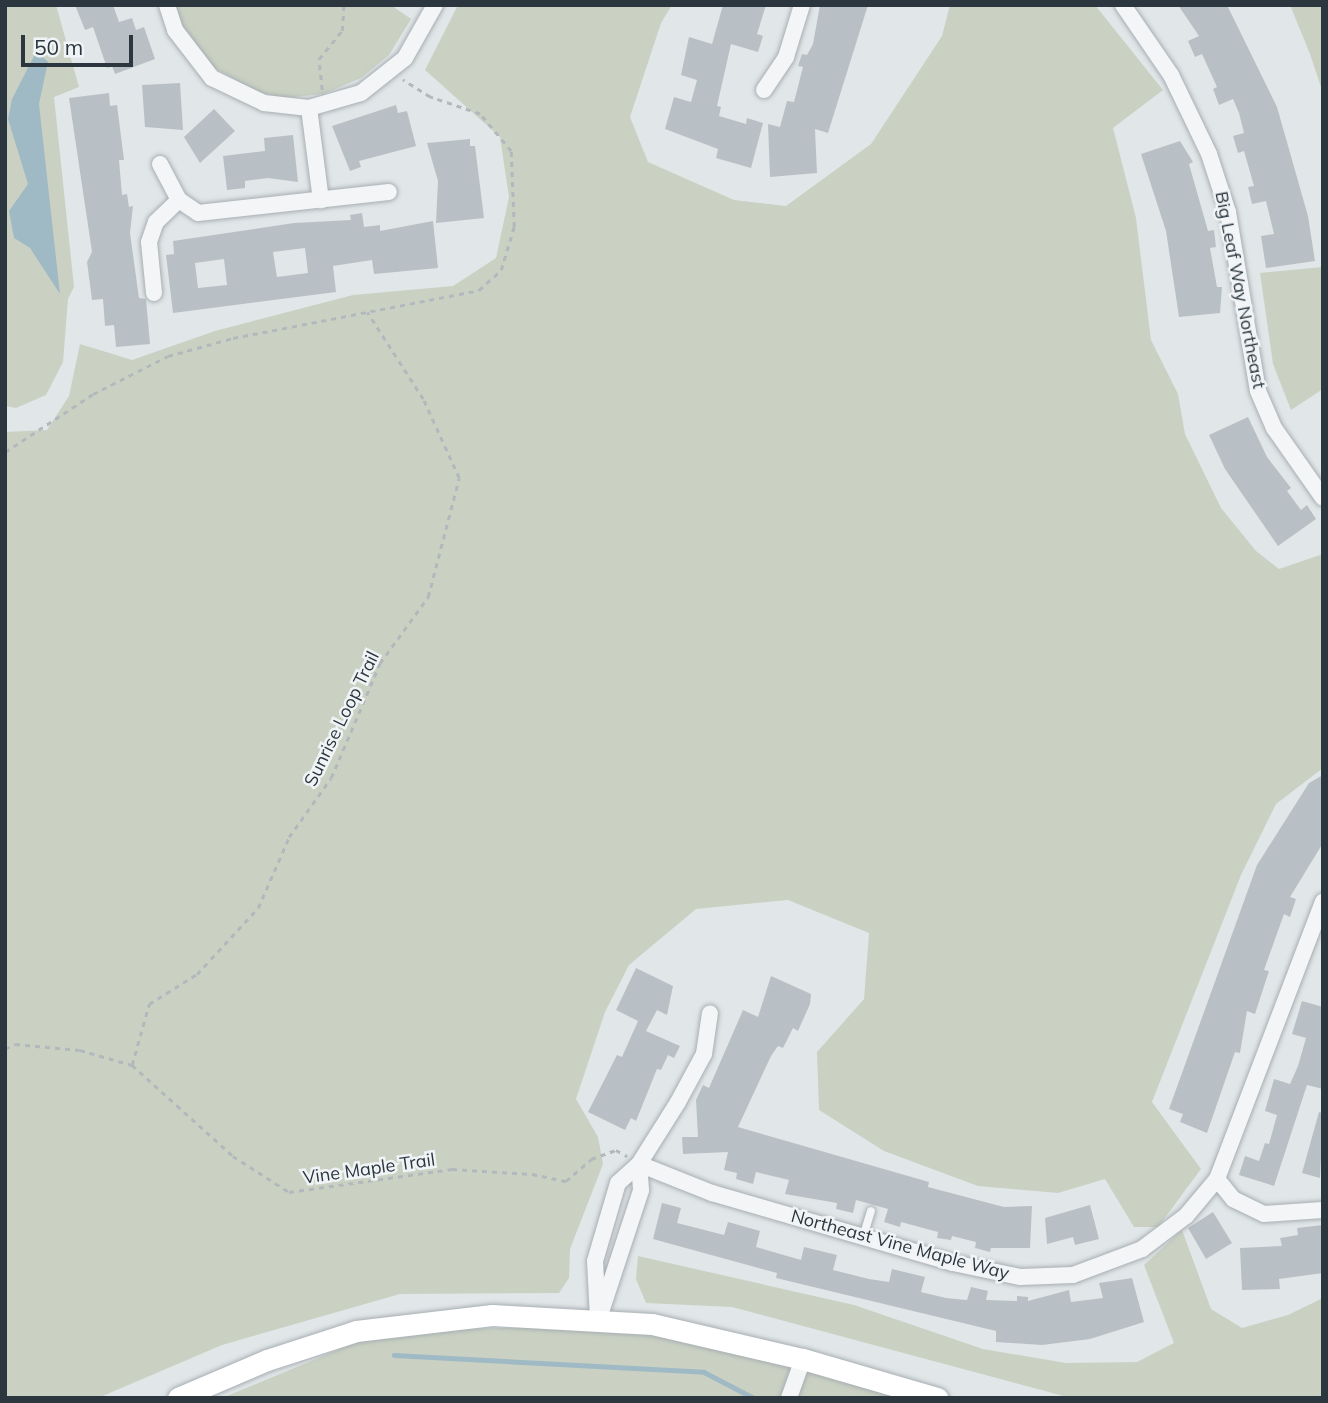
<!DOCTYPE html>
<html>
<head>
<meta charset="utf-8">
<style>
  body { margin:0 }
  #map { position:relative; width:1328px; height:1403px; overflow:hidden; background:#e1e6e8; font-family:Mulish,sans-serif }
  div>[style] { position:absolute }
  .green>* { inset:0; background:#cad1c3 }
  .water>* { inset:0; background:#a0bac5 }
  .stream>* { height:4.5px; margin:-2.25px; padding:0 2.25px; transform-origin:2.25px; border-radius:2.25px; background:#a0bac5 }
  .building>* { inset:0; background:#b9c0c5 }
  .path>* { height:2.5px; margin-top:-1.25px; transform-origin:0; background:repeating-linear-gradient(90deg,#b3b8bc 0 5px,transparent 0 10px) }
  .roads { filter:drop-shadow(0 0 2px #a7aeb2) drop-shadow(0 0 2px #a7aeb2) }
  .service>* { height:8px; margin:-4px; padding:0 4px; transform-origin:4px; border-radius:4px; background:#f3f5f7 }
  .minor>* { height:16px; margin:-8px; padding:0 8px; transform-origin:8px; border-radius:8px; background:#f3f5f7 }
  .secondary>* { height:21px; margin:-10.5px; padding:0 10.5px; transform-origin:10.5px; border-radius:10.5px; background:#fff }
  span { translate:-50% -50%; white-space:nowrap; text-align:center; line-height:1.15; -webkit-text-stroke:5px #f1f4f6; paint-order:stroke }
  .street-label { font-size:18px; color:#2b363e }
  .frame { position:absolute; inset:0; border:7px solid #2b363e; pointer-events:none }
  .scale { position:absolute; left:21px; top:35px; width:112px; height:32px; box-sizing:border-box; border:4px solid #2b363e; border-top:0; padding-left:9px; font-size:21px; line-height:24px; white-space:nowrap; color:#2b363e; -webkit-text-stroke:5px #f1f4f6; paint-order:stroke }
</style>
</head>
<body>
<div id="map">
  <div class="green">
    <div style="clip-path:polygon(5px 5px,56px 5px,79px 87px,54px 97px,74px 287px,68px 299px,63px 362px,46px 395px,16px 408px,5px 406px)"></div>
    <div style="clip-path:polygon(174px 5px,391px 5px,411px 19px,389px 55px,361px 78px,323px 94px,284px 98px,258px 92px,209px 65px,182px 28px)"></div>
    <div style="clip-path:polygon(458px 5px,672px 5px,661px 23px,630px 117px,648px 162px,734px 200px,786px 206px,871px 144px,942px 36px,950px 5px,1095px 5px,1163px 90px,1113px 128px,1136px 218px,1151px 340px,1178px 394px,1185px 434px,1221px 508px,1256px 551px,1279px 569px,1323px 554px,1323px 768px,1276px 804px,1241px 875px,1152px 1102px,1201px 1169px,1158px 1227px,1134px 1227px,1105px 1179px,1058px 1193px,978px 1186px,884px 1151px,819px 1110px,817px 1052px,864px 999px,869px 933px,788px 900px,696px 909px,629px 965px,605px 1012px,576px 1099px,598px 1137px,603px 1164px,570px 1249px,569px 1278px,559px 1293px,400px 1294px,222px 1345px,98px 1398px,5px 1398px,5px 432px,47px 430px,69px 396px,80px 344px,132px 360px,215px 331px,353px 295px,453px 286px,496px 258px,509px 197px,500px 137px,425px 70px)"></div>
    <div style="clip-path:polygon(1290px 5px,1323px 5px,1323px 93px,1310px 54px)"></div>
    <div style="clip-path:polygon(1323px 267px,1323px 389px,1291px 410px,1273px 364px,1260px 273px)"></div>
    <div style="clip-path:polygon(1182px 1230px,1211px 1309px,1242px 1328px,1288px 1315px,1323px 1298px,1323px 1398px,1071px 1398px,732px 1307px,646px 1303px,636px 1279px,638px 1256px,854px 1305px,983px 1349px,1066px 1363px,1137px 1362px,1174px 1343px,1144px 1265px)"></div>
    <div style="clip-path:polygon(532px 1327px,708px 1335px,960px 1398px,222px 1398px,369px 1337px,400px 1331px)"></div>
  </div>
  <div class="water">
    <div style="clip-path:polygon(40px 54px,48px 62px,39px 104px,60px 294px,30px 248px,14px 238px,9px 211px,28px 184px,8px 119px,12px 99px,34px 56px)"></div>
  </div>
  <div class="stream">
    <div style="left:394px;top:1355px;width:310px;rotate:3.1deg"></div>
    <div style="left:704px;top:1372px;width:56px;rotate:27.5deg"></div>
  </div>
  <div class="building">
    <div style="clip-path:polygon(75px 5px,113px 5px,119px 22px,132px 18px,136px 30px,144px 27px,155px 59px,115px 74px,112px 66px,107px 68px,93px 27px,85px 30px)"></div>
    <div style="clip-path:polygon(723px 5px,766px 5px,757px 34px,763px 36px,758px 52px,731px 44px,717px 106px,721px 107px,719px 116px,746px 124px,747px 118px,763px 123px,751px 168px,716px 158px,718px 149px,665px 129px,674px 97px,691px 102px,697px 80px,681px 75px,689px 37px,712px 44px)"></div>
    <div style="clip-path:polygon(820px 5px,868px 5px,828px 133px,815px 129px,817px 173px,770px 177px,768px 124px,780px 127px,787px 101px,794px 102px,803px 67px,798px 66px,802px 54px,807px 55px,813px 44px)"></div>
    <div style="clip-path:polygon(1178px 5px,1227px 5px,1277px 107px,1308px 216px,1315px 261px,1266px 268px,1261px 236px,1274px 234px,1266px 201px,1252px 204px,1248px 187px,1254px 186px,1244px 151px,1238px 153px,1233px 136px,1244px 133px,1239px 113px,1233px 99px,1219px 105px,1213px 89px,1217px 87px,1202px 54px,1195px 57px,1188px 41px,1199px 36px)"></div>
    <div style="clip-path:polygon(180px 83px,183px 130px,145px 127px,142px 85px)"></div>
    <div style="clip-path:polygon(109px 93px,110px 106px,117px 105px,124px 160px,119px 160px,122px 195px,127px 194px,129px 207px,133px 206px,130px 233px,139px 298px,146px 299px,150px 344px,116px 347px,114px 325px,105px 326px,103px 299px,92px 300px,87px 262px,92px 252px,69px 98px)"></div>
    <div style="clip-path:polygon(396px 105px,398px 113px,407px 111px,416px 146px,359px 161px,361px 167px,350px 171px,332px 126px)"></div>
    <div style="clip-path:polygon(214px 109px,235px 131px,200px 163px,184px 137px)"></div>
    <div style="clip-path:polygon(293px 135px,298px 182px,268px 178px,245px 181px,245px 188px,227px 190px,223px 156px,265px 151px,264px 138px)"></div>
    <div style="clip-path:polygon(470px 139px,470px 146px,475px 146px,484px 218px,436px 223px,438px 181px,427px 143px)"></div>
    <div style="clip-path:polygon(1180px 141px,1193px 162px,1189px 164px,1208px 231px,1214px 230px,1216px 247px,1210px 248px,1217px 287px,1222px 287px,1220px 313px,1179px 317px,1166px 231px,1141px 154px)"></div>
    <div style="clip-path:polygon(evenodd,362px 213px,364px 227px,380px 225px,380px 231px,433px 221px,438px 268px,374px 274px,372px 260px,333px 266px,336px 292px,173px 313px,166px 255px,174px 254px,173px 241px,294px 223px,351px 220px,350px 215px,362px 213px,305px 248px,308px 273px,277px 277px,273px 252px,305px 248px,362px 213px,224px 259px,227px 285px,198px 288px,195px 263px,224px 259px)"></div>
    <div style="clip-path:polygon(1248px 417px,1267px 457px,1291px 488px,1287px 491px,1301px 510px,1307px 505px,1316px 519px,1278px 546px,1225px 469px,1209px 435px)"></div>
    <div style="clip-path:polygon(1323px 775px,1323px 843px,1290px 897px,1296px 899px,1290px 917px,1284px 914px,1264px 970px,1269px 971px,1255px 1014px,1247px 1011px,1240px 1053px,1235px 1052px,1207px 1133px,1180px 1122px,1183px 1114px,1169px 1109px,1257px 865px,1309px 783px)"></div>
    <div style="clip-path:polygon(636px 968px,673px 986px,667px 1015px,657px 1010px,646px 1031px,680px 1046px,674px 1058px,668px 1055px,661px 1070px,657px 1069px,636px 1121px,631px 1118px,625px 1130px,588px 1112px,617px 1055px,622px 1057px,638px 1021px,616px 1010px)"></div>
    <div style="clip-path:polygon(771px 976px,811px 994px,810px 1004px,798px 1031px,793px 1028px,783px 1048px,778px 1046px,771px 1056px,738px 1127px,929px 1182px,928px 1187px,1004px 1207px,1032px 1206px,1030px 1248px,991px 1248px,990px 1252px,975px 1248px,976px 1242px,952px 1236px,951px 1240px,937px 1238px,938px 1232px,901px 1222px,900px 1227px,884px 1222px,888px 1209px,856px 1200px,853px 1213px,836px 1209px,837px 1203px,785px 1194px,789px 1180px,756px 1172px,753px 1184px,736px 1179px,737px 1173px,724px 1170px,728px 1152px,683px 1154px,682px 1137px,698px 1137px,696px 1100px,703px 1085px,709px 1088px,743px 1010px,758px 1017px)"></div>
    <div style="clip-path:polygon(1302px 1001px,1323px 1007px,1323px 1089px,1307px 1085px,1274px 1186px,1239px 1175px,1245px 1156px,1259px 1161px,1265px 1143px,1269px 1144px,1277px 1115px,1265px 1111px,1274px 1079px,1290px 1084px,1298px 1066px,1306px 1038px,1292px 1034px)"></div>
    <div style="clip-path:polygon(1319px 1112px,1323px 1113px,1320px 1178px,1302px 1173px)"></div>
    <div style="clip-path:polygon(662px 1203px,681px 1208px,677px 1223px,724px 1235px,728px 1222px,760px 1231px,756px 1247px,801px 1260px,804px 1247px,837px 1255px,833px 1270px,869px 1279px,889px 1282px,892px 1269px,925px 1277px,921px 1292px,946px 1298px,967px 1300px,971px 1287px,988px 1291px,986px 1300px,1017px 1301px,1017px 1296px,1028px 1297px,1028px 1301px,1069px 1290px,1071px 1302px,1103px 1298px,1099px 1283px,1132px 1278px,1144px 1322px,1090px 1339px,1042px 1345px,996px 1342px,996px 1331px,776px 1278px,777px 1273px,653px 1239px)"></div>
    <div style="clip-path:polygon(1090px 1205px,1099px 1239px,1075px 1245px,1073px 1237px,1047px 1244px,1045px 1218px)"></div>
    <div style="clip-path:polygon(1213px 1212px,1232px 1243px,1206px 1259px,1188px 1228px)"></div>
    <div style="clip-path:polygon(1323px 1225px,1323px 1273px,1279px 1279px,1280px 1289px,1242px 1290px,1240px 1248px,1282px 1246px,1280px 1238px,1298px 1235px,1297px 1228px)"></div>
  </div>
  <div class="path">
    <div style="left:322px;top:90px;width:31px;rotate:-96deg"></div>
    <div style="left:319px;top:59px;width:36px;rotate:-51deg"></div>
    <div style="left:342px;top:31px;width:26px;rotate:-86deg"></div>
    <div style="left:5px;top:452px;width:105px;rotate:-33.4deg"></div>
    <div style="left:93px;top:394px;width:84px;rotate:-26.9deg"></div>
    <div style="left:168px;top:356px;width:67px;rotate:-15.5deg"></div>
    <div style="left:233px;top:338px;width:251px;rotate:-11deg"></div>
    <div style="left:479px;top:290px;width:30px;rotate:-42deg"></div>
    <div style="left:501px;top:270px;width:45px;rotate:-73.2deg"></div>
    <div style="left:514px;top:227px;width:76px;rotate:-92.3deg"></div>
    <div style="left:511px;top:151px;width:48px;rotate:-130deg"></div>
    <div style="left:480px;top:114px;width:53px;rotate:-161.2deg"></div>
    <div style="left:430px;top:97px;width:32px;rotate:-148deg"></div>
    <div style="left:5px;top:1049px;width:11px;rotate:-27deg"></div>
    <div style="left:15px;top:1044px;width:65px;rotate:5.3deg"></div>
    <div style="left:80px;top:1050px;width:54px;rotate:16.1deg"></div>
    <div style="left:132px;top:1065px;width:136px;rotate:42deg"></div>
    <div style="left:233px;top:1156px;width:67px;rotate:32.7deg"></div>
    <div style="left:289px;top:1192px;width:165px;rotate:-8deg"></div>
    <div style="left:452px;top:1169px;width:80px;rotate:3.6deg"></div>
    <div style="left:532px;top:1174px;width:35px;rotate:12deg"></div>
    <div style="left:566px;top:1181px;width:33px;rotate:-41deg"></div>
    <div style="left:591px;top:1159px;width:27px;rotate:-20deg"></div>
    <div style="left:616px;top:1150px;width:13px;rotate:29deg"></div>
    <div style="left:132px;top:1065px;width:63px;rotate:-74.4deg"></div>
    <div style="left:149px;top:1004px;width:57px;rotate:-32deg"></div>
    <div style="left:197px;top:974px;width:90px;rotate:-47.3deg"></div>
    <div style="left:258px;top:908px;width:77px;rotate:-66.4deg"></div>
    <div style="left:289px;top:837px;width:72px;rotate:-54.6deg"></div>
    <div style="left:331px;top:778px;width:125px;rotate:-66.9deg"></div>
    <div style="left:380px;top:663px;width:82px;rotate:-54deg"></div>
    <div style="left:428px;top:597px;width:123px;rotate:-75.4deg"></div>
    <div style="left:459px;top:478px;width:87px;rotate:-114.5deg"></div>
    <div style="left:423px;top:399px;width:103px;rotate:-122.8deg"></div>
  </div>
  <div class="roads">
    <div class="service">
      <div style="left:863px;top:1237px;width:27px;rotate:-73deg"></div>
    </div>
    <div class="minor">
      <div style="left:167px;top:5px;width:26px;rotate:72deg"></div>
      <div style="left:175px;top:30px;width:61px;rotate:52.4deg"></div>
      <div style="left:212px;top:78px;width:58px;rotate:25.7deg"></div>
      <div style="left:264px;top:103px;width:45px;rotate:6.3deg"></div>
      <div style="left:309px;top:108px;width:54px;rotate:-16.1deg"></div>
      <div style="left:361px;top:93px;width:56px;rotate:-38.5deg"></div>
      <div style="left:405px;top:58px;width:61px;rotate:-60.5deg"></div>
      <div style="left:1123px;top:5px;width:85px;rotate:55.6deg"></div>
      <div style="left:1171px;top:75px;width:88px;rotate:64.3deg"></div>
      <div style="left:1209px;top:154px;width:61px;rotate:71.9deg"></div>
      <div style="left:1228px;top:212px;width:181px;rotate:80.5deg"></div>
      <div style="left:1258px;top:391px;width:40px;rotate:66.6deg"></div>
      <div style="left:1274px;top:428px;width:85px;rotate:55deg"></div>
      <div style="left:764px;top:90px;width:40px;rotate:-56deg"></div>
      <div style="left:786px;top:57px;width:54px;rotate:-72.9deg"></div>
      <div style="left:309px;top:108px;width:93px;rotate:82.6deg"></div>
      <div style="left:160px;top:164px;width:41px;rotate:62.2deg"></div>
      <div style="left:179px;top:200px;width:23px;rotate:34deg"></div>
      <div style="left:198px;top:213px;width:192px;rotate:-6.3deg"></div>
      <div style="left:154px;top:293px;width:51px;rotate:-95.6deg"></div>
      <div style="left:149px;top:242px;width:21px;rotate:-71deg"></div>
      <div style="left:156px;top:222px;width:32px;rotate:-44deg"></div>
      <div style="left:639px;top:1164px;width:79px;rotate:21.7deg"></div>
      <div style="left:712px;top:1193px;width:251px;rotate:16.2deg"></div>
      <div style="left:953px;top:1263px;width:68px;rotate:11.8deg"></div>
      <div style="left:1020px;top:1277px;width:53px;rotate:-2.2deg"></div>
      <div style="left:1073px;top:1275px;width:74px;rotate:-20.6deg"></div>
      <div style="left:1142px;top:1249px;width:55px;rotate:-36.9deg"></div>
      <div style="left:1186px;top:1216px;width:48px;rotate:-50deg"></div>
      <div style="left:1217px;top:1179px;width:297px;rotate:-69.1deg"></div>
      <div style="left:1217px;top:1179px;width:26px;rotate:51deg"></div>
      <div style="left:1233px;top:1199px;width:34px;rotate:26deg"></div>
      <div style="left:1264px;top:1214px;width:59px;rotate:-3.9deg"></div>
      <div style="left:601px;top:1312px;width:128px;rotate:-71.8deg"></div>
      <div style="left:641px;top:1190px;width:26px;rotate:-94deg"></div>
      <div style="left:598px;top:1318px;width:57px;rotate:-93deg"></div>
      <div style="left:595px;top:1261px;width:81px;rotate:-73.6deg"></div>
      <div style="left:618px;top:1183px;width:28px;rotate:-42deg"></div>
      <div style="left:639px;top:1164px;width:73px;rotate:-57.8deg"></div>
      <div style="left:678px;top:1102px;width:55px;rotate:-61.6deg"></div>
      <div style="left:704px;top:1054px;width:41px;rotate:-81.7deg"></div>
      <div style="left:789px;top:1398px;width:41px;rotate:-70.3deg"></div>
    </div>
    <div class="secondary">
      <div style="left:178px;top:1398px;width:97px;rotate:-23.1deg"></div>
      <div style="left:267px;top:1360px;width:94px;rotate:-18deg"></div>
      <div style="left:356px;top:1331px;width:137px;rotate:-6.7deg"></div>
      <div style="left:492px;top:1315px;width:160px;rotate:3.2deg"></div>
      <div style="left:652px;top:1324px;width:155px;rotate:13.1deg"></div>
      <div style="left:803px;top:1359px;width:140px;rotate:16.2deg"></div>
    </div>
  </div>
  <div class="street-label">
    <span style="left:1240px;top:290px;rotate:79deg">Big Leaf Way Northeast</span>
    <span style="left:342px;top:719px;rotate:-64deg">Sunrise Loop Trail</span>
    <span style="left:369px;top:1169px;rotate:-8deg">Vine Maple Trail</span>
    <span style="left:900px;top:1245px;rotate:15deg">Northeast Vine Maple Way</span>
  </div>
  <div class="frame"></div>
  <div class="scale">50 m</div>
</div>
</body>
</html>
